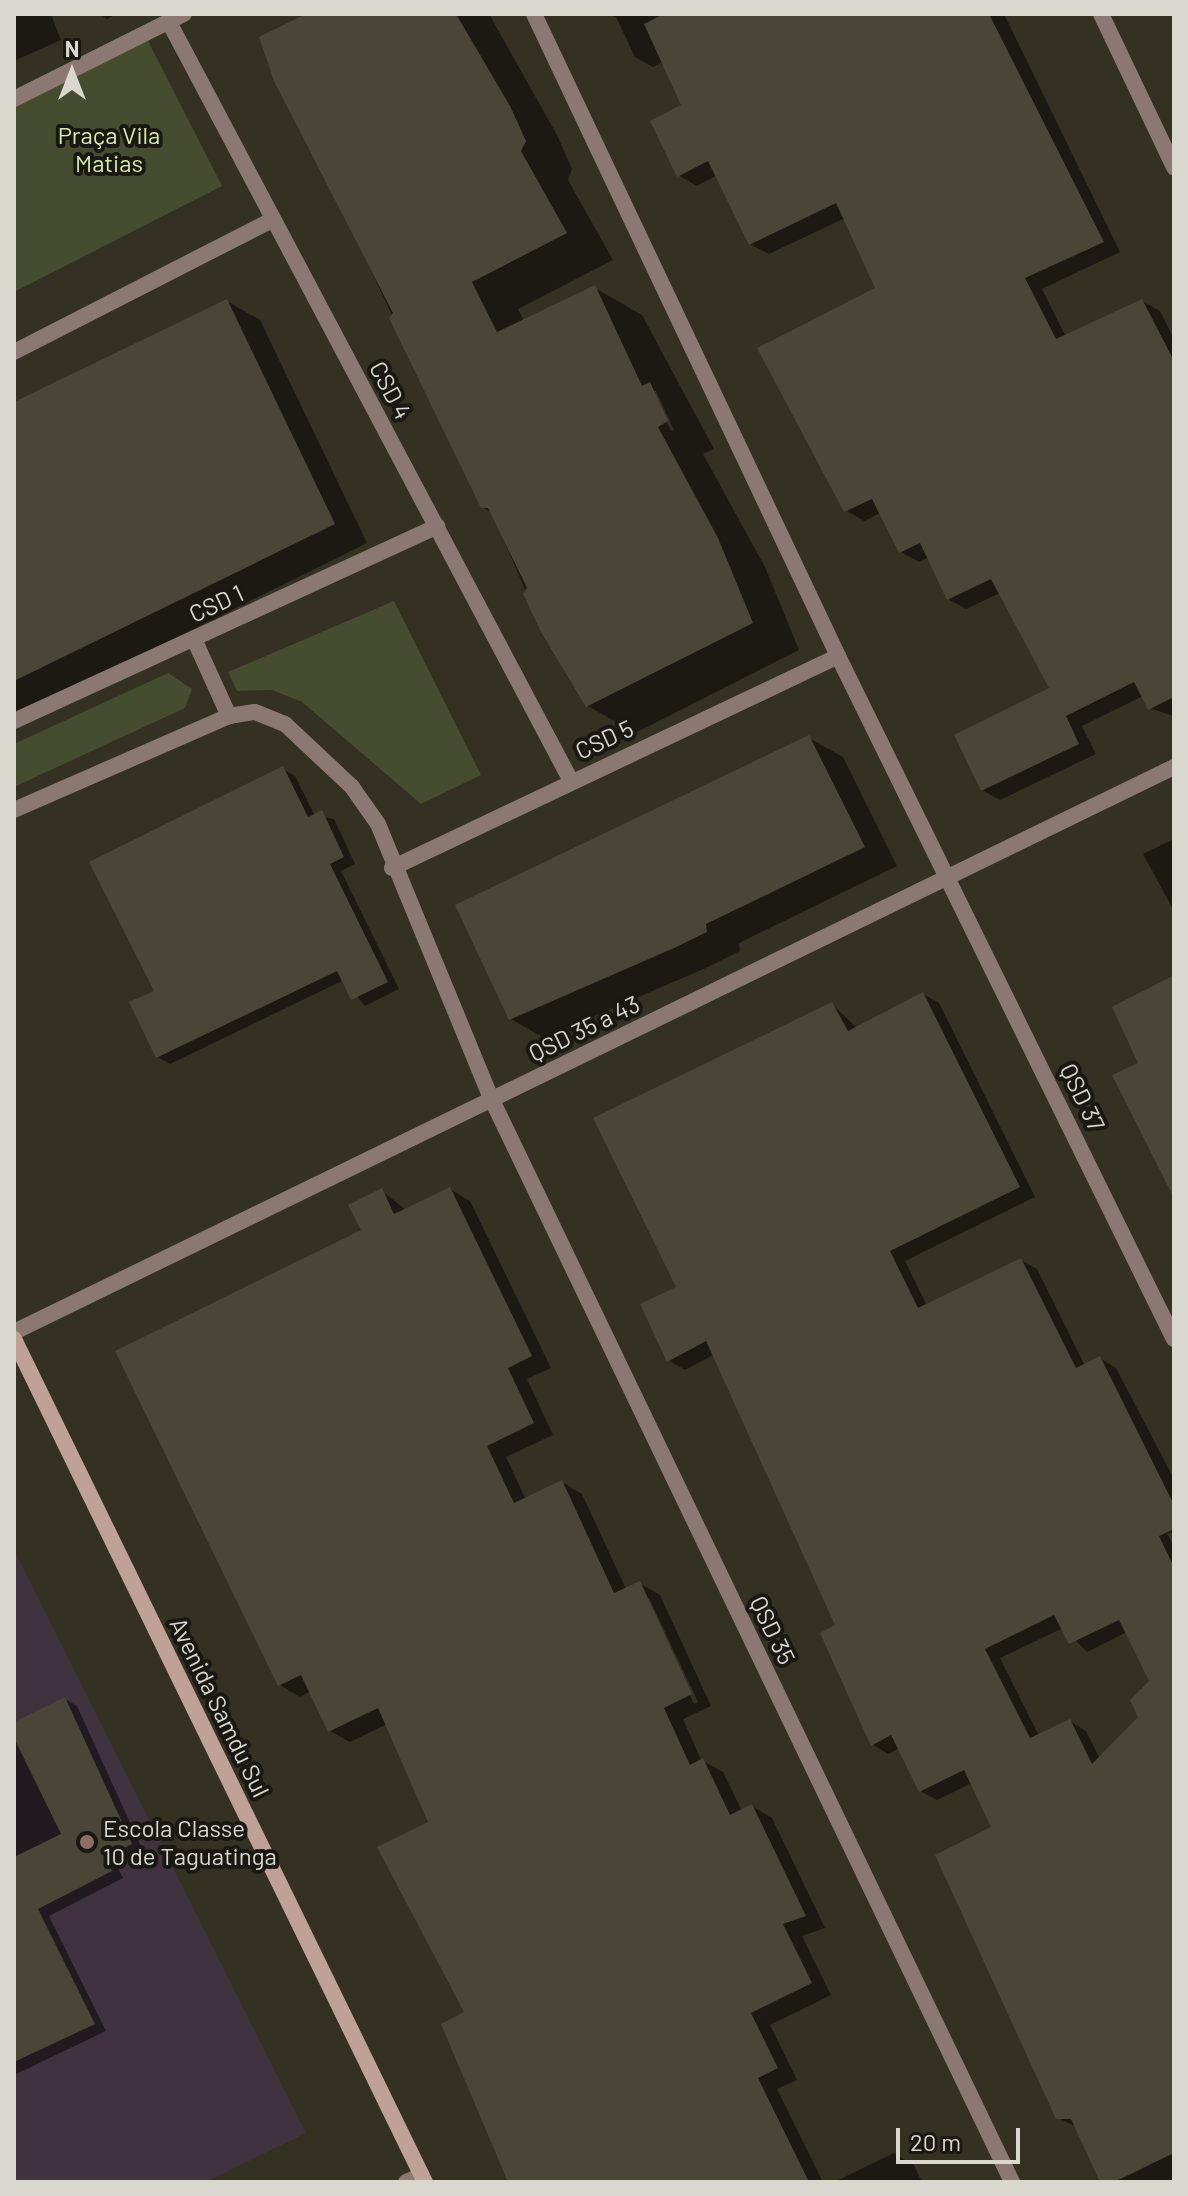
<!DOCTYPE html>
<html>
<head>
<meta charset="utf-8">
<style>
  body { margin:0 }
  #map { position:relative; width:1188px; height:2196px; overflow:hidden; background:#343022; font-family:Barlow,sans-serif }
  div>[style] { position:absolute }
  .education>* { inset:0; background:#40323f }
  .green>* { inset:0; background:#454c30 }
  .shadow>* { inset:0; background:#0007 }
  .building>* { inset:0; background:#4a4637 }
  .street>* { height:16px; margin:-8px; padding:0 8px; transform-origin:8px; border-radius:8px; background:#8b7873 }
  .secondary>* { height:16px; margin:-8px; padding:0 8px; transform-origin:8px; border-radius:8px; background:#bfa198 }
  .dots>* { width:22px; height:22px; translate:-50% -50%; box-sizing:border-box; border:4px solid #1a1812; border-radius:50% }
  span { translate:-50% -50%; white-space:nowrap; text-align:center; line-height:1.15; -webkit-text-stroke:8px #1a1812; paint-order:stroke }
  .park-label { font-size:24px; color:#daebab }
  .street-label { font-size:24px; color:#d9d7ce }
  .poi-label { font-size:24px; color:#d9d7ce }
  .left { translate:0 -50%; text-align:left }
  .frame { position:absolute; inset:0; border:16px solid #d9d7ce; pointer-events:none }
  .north { position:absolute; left:32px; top:32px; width:80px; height:80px; -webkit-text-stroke:6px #1a1812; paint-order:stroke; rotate:0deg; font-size:22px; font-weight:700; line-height:32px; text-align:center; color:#d9d7ce }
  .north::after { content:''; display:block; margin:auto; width:28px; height:36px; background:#d9d7ce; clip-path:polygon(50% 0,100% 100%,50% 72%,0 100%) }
  .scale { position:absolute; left:896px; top:2128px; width:124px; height:36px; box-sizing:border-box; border:4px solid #d9d7ce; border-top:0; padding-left:10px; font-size:24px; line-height:28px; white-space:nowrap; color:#d9d7ce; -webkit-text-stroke:6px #1a1812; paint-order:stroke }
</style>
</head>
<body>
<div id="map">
  <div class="education">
    <div style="clip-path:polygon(14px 1550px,306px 2133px,206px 2182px,14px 2182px)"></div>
  </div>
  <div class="green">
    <div style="clip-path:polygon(146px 37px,222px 186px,14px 292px,14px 103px)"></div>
    <div style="clip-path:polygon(394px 601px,481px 775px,421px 804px,302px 702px,272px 690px,237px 691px,228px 672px)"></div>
    <div style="clip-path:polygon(168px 673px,192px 689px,185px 708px,14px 787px,14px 744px)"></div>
  </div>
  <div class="shadow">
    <div style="clip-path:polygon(14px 14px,51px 14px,61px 40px,14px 61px)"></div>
    <div style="clip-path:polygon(99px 14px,117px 14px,107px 19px)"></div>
    <div style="clip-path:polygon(evenodd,311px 14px,489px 14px,557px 135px,572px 169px,568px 180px,613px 260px,518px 309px,524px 321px,595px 288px,642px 315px,714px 449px,703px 454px,765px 567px,799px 650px,635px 733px,588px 706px,543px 631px,492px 513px,482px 507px,262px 38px,311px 14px,652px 391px,656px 391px,674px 430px,671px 431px,652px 391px)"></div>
    <div style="clip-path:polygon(607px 14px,1004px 14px,1120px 252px,1042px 289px,1066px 337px,1142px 301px,1160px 311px,1174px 339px,1174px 716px,1149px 708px,1143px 696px,1082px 726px,1096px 754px,1000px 800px,982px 790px,1052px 689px,1000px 593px,966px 609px,948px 599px,929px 557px,919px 562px,901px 552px,881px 513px,864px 521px,845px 510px,877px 289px,845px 218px,769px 254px,750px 244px,717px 175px,697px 186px,678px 175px,684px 106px,663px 62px,653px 67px,635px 57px,616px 17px)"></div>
    <div style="clip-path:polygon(227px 301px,260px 320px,367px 543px,14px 718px,14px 404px)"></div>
    <div style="clip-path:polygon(809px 738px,843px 757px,897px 866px,739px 943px,740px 951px,708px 967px,544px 1038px,511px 1019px)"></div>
    <div style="clip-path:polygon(283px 769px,295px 776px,315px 816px,334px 819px,355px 864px,341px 871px,399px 989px,365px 1006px,344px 980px,170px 1064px,158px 1057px,157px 992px)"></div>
    <div style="clip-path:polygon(1174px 839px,1174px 911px,1143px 854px)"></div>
    <div style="clip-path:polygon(923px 994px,939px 1003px,1035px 1197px,905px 1261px,927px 1306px,1021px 1260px,1037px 1269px,1085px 1366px,1100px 1358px,1116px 1368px,1174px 1479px,1174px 1533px,1167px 1533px,1174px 1547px,1174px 1639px,1127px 1632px,1087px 1652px,1063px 1628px,1000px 1658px,1039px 1736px,1070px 1721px,1086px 1731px,1100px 1759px,1141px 1717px,1140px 1689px,1174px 1672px,1174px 2182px,1103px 2182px,1077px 2127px,1058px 2118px,993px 1828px,972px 1783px,937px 1800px,920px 1791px,900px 1748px,888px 1754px,872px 1744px,838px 1626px,715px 1354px,685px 1370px,668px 1360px,679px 1288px,832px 1004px,857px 1028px)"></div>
    <div style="clip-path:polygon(evenodd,450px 1189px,470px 1201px,551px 1368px,527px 1379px,553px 1435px,506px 1457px,526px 1500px,562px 1482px,582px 1494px,626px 1589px,639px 1583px,660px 1595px,711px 1706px,683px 1719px,701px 1760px,723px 1772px,742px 1811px,752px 1806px,772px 1818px,825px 1928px,802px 1936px,831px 1995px,770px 2025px,797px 2080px,777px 2089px,823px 2182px,513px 2182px,491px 2142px,497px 2137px,431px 1823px,387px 1724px,350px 1742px,330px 1731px,311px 1691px,300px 1697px,280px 1685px,364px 1231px,382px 1191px,406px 1210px,450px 1189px,645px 1598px,649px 1598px,698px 1702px,694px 1704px,645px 1598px)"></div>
    <div style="clip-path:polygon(65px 1699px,77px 1706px,143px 1851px,116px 1864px,123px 1878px,49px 1916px,106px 2031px,14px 2075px,14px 1724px)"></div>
    <div style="clip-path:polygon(894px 2153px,914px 2165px,922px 2182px,834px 2182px)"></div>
  </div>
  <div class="building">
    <div style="clip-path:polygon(306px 14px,456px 14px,510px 106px,526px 141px,521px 151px,567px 233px,472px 282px,497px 332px,595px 285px,642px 386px,650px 382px,668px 421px,658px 427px,718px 538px,753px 623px,586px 707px,541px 632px,523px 594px,527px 588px,488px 508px,481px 508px,389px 318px,393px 313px,274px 81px,259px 37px)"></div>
    <div style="clip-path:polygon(664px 14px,989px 14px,1104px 242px,1025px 278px,1056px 339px,1142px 299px,1174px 361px,1174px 697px,1148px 710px,1134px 682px,1066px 716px,1079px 744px,981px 791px,954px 735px,1049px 688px,991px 579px,947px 600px,920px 543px,899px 553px,872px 499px,844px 512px,757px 348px,875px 288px,836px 203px,749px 245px,708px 161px,677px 177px,650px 121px,681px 105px,644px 24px)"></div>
    <div style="clip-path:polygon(227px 299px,335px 524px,14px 681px,14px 402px)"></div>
    <div style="clip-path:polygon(809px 735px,865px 847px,706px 924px,707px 932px,674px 948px,509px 1020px,455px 905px)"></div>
    <div style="clip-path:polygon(283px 766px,308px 817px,322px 810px,344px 857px,330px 864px,388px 982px,351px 1000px,337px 971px,156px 1058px,129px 1002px,154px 991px,89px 862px)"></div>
    <div style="clip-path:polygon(1174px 975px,1174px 1198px,1112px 1075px,1138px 1063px,1112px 1007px)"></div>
    <div style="clip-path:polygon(evenodd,923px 992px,1020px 1187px,890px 1251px,918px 1308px,1021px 1258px,1076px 1368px,1100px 1356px,1174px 1505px,1174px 1529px,1159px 1536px,1174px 1567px,1174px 2153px,1114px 2182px,1100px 2182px,1071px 2119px,1056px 2119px,935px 1855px,991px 1827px,964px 1770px,919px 1792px,891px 1735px,871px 1746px,820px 1633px,835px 1625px,706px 1341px,667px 1362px,640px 1304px,676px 1287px,593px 1118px,832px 1002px,848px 1031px,923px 992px,1054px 1615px,1069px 1644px,1119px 1620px,1149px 1681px,1130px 1700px,1138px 1717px,1092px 1764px,1070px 1719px,1030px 1738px,985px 1649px,1054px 1615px)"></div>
    <div style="clip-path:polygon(450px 1187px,532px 1356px,508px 1368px,534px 1423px,487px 1446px,514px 1503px,562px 1480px,614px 1593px,640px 1581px,692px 1694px,664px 1708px,690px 1765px,703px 1758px,730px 1815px,752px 1804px,806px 1916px,783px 1924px,812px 1983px,751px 2013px,778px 2068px,758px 2078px,809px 2182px,508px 2182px,441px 2024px,464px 2012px,377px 1847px,428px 1822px,378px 1708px,328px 1732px,301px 1675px,278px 1686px,115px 1351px,361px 1230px,348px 1205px,382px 1188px,394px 1214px)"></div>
    <div style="clip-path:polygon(65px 1697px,132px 1844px,105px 1857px,112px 1871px,38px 1909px,95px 2024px,14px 2062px,14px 1857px,61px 1834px,14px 1738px,14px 1722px)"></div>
  </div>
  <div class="street">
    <div style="left:534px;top:14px;width:710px;rotate:64.66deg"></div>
    <div style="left:838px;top:656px;width:761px;rotate:63.81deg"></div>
    <div style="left:1101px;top:14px;width:170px;rotate:64.5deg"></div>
    <div style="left:169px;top:22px;width:859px;rotate:62.09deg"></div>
    <div style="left:14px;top:99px;width:190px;rotate:-26.6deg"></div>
    <div style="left:14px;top:352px;width:290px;rotate:-27.1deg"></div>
    <div style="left:194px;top:639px;width:85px;rotate:65.6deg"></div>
    <div style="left:14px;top:721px;width:466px;rotate:-24.7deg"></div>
    <div style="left:14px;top:810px;width:235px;rotate:-23.6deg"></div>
    <div style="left:229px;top:716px;width:26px;rotate:-9deg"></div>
    <div style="left:255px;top:712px;width:32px;rotate:22deg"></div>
    <div style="left:285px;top:724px;width:92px;rotate:43.2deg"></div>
    <div style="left:352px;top:787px;width:45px;rotate:54.9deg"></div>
    <div style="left:378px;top:824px;width:299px;rotate:67.6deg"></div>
    <div style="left:492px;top:1100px;width:1200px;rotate:64.33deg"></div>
    <div style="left:392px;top:868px;width:494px;rotate:-25.4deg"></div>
    <div style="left:14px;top:1332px;width:1290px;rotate:-25.97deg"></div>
    <div style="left:406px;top:2182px;width:17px;rotate:-24deg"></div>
  </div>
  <div class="secondary">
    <div style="left:14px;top:1339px;width:938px;rotate:64.01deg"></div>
  </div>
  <div class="dots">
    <div style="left:87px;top:1842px;background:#8d6e63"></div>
  </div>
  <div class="park-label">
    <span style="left:109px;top:149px">Praça Vila<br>Matias</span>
  </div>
  <div class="street-label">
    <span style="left:391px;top:390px;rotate:62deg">CSD 4</span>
    <span style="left:216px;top:603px;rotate:-25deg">CSD 1</span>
    <span style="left:604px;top:739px;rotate:-25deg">CSD 5</span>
    <span style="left:584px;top:1028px;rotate:-26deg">QSD 35 a 43</span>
    <span style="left:1083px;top:1097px;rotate:64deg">QSD 37</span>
    <span style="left:773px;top:1630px;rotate:64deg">QSD 35</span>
    <span style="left:220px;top:1707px;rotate:64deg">Avenida Samdu Sul</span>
  </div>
  <div class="poi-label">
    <span class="left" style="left:103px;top:1842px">Escola Classe<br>10 de Taguatinga</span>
  </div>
  <div class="frame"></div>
  <div class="north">N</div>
  <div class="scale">20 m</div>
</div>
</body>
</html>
